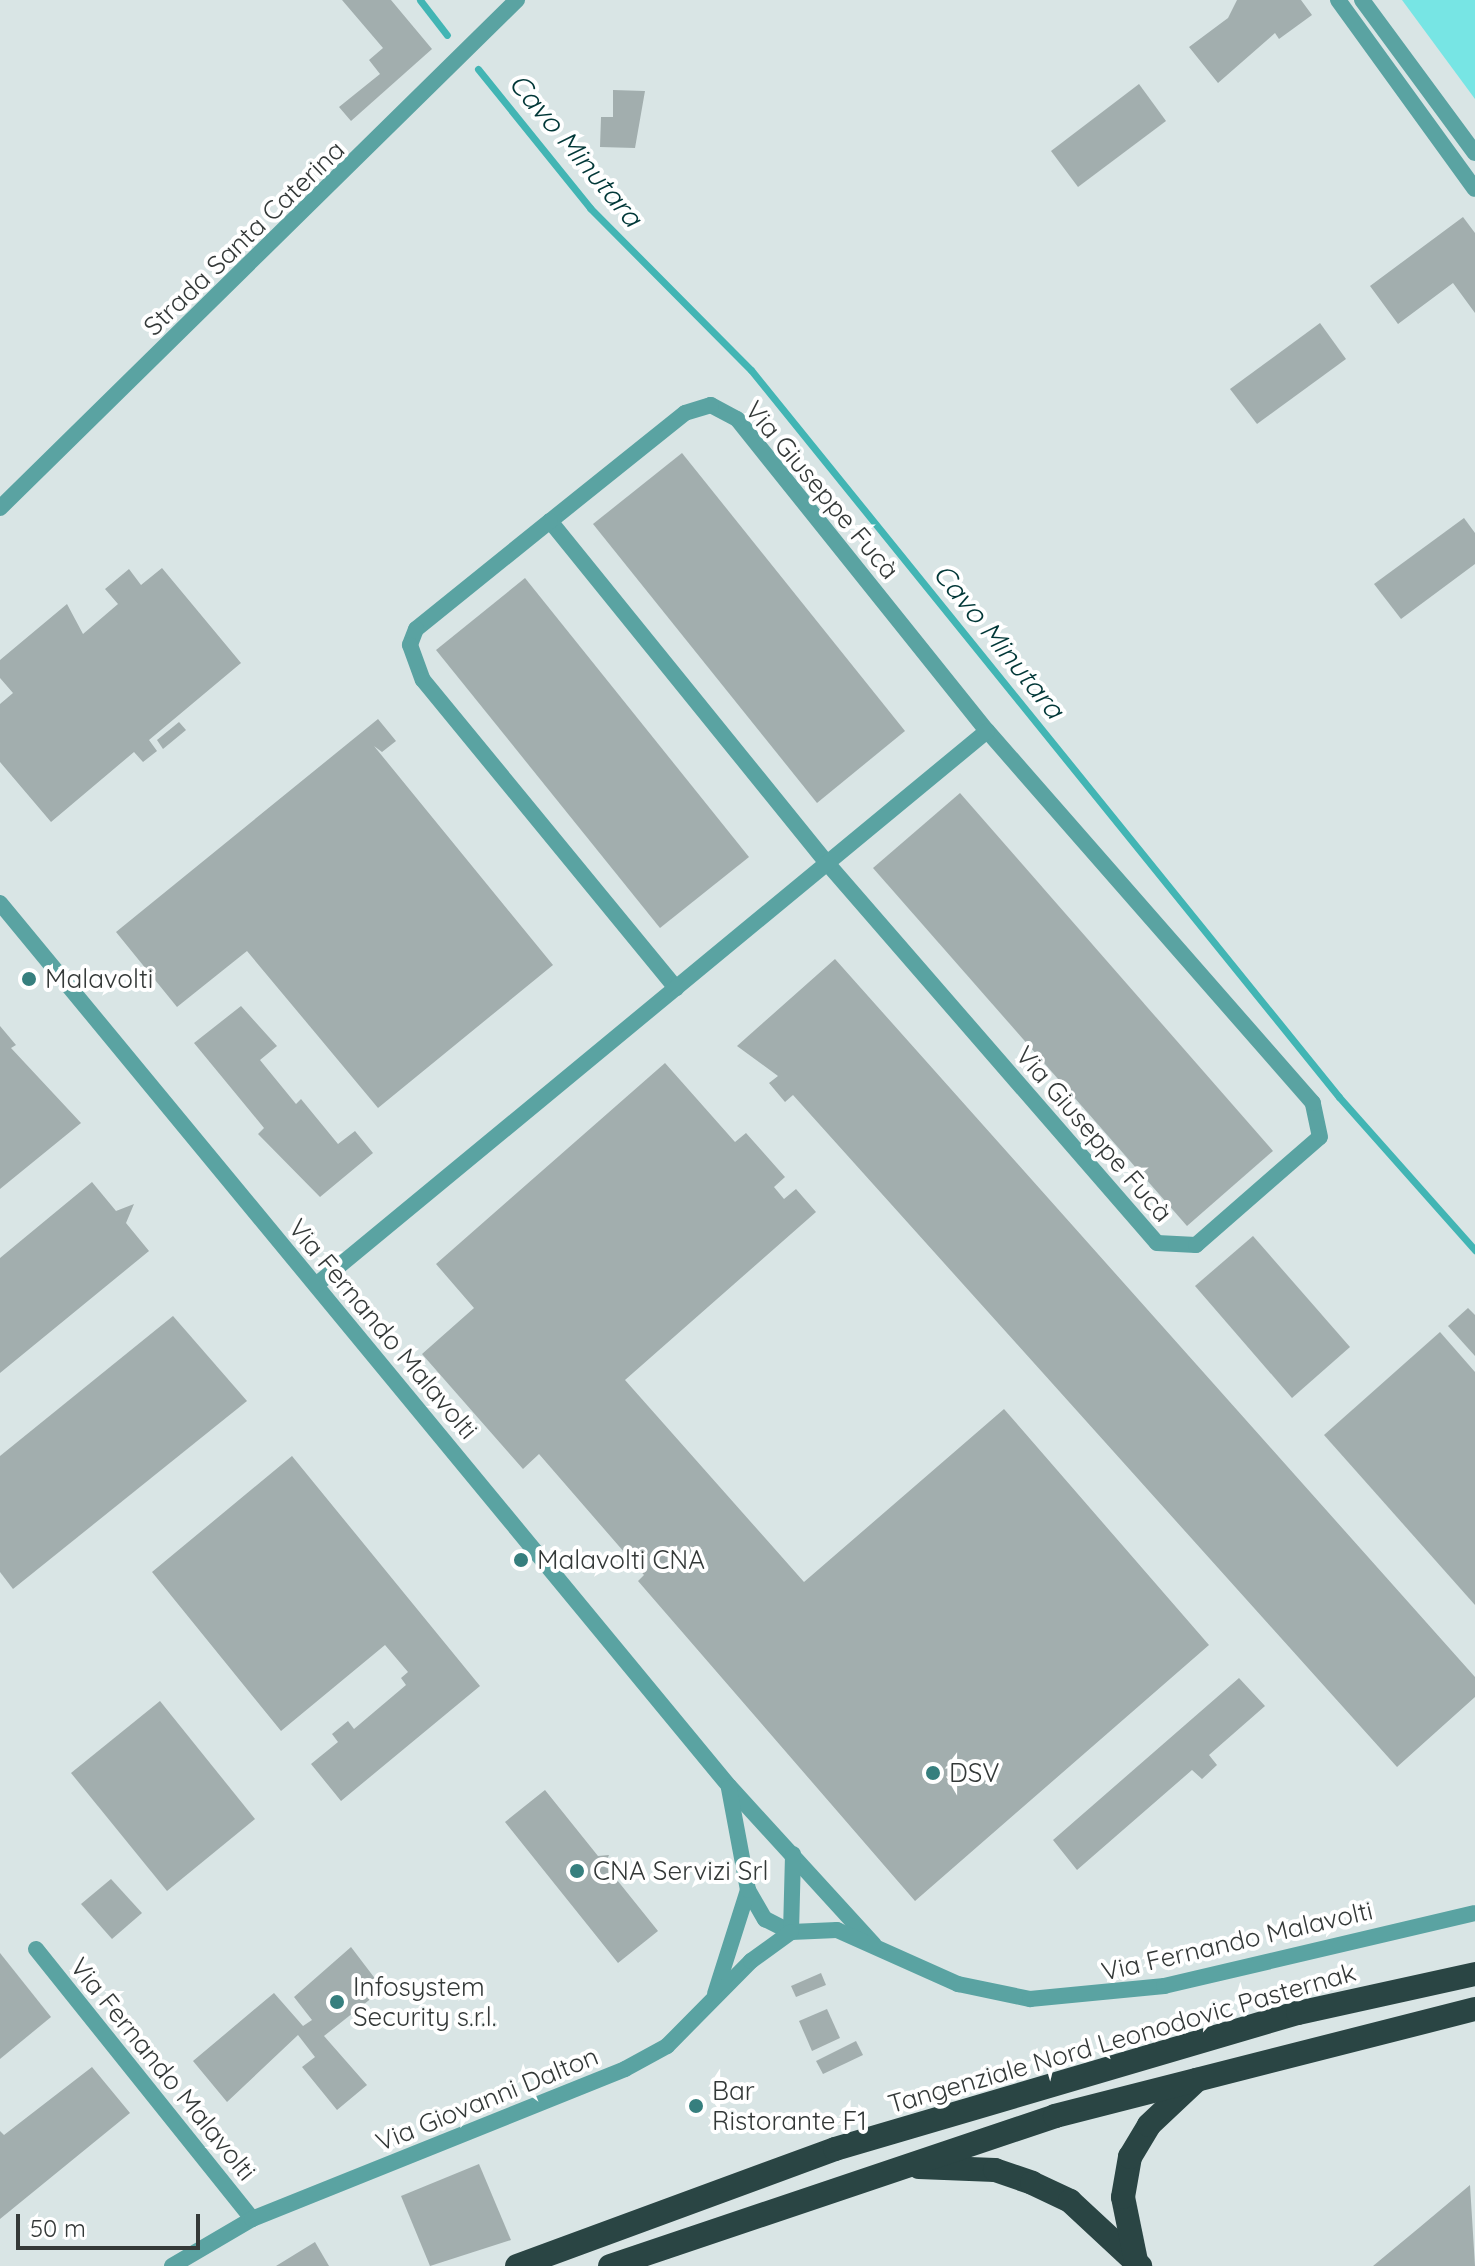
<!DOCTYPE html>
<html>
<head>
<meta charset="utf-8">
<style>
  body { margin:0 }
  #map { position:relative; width:1475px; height:2266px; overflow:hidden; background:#d9e5e5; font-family:Quicksand,sans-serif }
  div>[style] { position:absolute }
  .green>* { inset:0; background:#77e5e4 }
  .stream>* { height:7px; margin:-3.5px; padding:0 3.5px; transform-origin:3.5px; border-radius:3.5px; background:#42b5b4 }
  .building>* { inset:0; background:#a2aeae }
  .street>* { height:16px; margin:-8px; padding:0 8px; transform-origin:8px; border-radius:8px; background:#5aa3a2 }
  .highway>* { height:24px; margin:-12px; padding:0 12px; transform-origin:12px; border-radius:12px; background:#2a4544 }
  .dots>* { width:22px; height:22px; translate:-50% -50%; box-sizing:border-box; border:4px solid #fff; border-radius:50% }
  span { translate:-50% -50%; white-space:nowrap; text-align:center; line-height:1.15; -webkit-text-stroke:8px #fff; paint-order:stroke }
  .street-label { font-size:26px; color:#343938 }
  .poi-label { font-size:26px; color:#343938 }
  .left { translate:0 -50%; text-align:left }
  .water-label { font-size:28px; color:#003737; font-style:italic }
  .scale { position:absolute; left:16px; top:2214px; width:184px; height:36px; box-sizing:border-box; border:4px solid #343938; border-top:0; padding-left:10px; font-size:24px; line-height:28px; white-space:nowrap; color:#343938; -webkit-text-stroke:6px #fff; paint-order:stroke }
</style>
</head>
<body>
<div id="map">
  <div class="green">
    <div style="clip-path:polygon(1402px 0,1475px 0,1475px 99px)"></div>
  </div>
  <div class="stream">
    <div style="left:420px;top:0;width:44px;rotate:52.4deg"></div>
    <div style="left:478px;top:69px;width:179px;rotate:51.1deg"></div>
    <div style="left:590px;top:208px;width:228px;rotate:45.2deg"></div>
    <div style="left:751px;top:370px;width:935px;rotate:51.03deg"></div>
    <div style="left:1339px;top:1097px;width:205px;rotate:48.4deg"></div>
  </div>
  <div class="building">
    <div style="clip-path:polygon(342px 0,391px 0,432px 49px,351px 121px,339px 107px,380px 74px,369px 60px,383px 48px)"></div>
    <div style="clip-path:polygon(1237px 0,1301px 0,1312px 15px,1279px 39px,1275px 33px,1218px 83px,1189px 47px,1228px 18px)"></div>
    <div style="clip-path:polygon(1139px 84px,1166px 121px,1078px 187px,1051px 151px)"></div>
    <div style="clip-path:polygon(613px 90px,645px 91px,635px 148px,600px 147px,601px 117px,613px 117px)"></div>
    <div style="clip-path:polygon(1463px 217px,1475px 233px,1475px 313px,1453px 283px,1398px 324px,1370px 286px)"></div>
    <div style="clip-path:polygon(1320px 323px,1346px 359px,1257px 424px,1230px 389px)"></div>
    <div style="clip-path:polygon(682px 453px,905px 731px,817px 803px,593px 524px)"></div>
    <div style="clip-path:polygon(1464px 518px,1475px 533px,1475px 564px,1401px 619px,1374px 584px)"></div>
    <div style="clip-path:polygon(162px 568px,241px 663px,149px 740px,157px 751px,143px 762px,134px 752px,51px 822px,0 762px,0 704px,13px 693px,0 678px,0 660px,67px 604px,83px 634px,118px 604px,105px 589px,129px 569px,141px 585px)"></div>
    <div style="clip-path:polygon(525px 578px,749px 857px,660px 928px,436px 650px)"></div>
    <div style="clip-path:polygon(378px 719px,396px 741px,382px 752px,374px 746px,553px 965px,378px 1108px,247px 951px,177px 1007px,116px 932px)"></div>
    <div style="clip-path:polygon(179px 722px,186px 730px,163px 749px,157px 740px)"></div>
    <div style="clip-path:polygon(960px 793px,1273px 1151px,1187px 1226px,873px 868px)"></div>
    <div style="clip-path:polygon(835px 959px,1475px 1677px,1475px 1697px,1397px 1767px,793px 1095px,785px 1102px,769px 1083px,778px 1076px,737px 1046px)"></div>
    <div style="clip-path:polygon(241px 1006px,277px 1046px,260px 1060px,296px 1104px,301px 1099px,338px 1144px,355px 1131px,373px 1153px,320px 1197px,258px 1134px,264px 1128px,194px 1043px)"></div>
    <div style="clip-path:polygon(0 1026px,16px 1045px,11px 1048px,81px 1123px,0 1189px)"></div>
    <div style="clip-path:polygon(665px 1063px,735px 1142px,746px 1133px,785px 1177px,774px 1187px,784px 1199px,796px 1189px,816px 1212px,625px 1380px,804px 1582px,1004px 1409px,1209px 1645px,915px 1901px,638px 1581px,644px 1575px,539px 1454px,523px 1469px,422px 1354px,474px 1308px,436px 1264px)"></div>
    <div style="clip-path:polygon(92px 1182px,116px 1211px,134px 1204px,126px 1223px,149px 1251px,0 1373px,0 1258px)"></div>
    <div style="clip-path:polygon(1253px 1236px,1350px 1347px,1292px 1398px,1195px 1286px)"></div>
    <div style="clip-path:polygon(1468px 1308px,1475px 1315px,1475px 1356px,1448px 1326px)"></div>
    <div style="clip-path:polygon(173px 1316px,247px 1401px,13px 1589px,0 1572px,0 1456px)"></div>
    <div style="clip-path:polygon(1440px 1332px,1475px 1372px,1475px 1605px,1324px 1435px)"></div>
    <div style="clip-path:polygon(292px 1456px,480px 1686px,341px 1801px,311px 1764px,338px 1742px,332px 1734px,348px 1721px,354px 1729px,406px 1685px,401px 1678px,408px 1672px,385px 1645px,281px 1731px,152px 1572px)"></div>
    <div style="clip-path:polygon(1239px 1678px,1265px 1706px,1209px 1755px,1217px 1765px,1202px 1779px,1192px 1770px,1077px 1870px,1053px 1840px)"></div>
    <div style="clip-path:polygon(160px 1701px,255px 1819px,167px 1891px,71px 1773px)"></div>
    <div style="clip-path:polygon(545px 1790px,598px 1856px,609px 1855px,605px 1865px,658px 1931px,618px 1963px,505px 1822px)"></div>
    <div style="clip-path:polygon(111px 1879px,142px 1913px,112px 1939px,81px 1904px)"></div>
    <div style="clip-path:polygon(351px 1947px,383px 1989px,324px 2036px,367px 2085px,337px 2110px,302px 2067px,315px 2057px,298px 2035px,227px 2102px,193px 2061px,274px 1993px,303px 2026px,312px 2020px,294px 1997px)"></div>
    <div style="clip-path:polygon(0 1953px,51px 2017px,0 2059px)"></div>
    <div style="clip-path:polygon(821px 1973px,826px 1985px,796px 1997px,791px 1986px)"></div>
    <div style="clip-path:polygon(827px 2009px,840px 2038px,812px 2051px,799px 2021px)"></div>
    <div style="clip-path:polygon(856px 2041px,863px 2055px,823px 2074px,816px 2061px)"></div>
    <div style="clip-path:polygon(92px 2067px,130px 2113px,0 2219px,0 2131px,4px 2135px)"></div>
    <div style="clip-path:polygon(479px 2164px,511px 2240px,430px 2266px,401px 2196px)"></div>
    <div style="clip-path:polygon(1470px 2185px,1475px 2266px,1373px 2266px,1420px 2227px)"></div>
    <div style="clip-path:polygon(315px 2242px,329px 2266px,276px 2266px)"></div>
  </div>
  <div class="street">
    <div style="left:1338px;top:0;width:233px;rotate:54.1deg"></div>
    <div style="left:1362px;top:0;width:190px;rotate:53.6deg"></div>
    <div style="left:0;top:508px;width:725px;rotate:-44.5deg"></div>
    <div style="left:550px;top:521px;width:440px;rotate:51deg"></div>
    <div style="left:827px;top:863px;width:503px;rotate:49.03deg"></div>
    <div style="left:1157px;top:1243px;width:39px;rotate:3deg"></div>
    <div style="left:1196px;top:1245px;width:164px;rotate:-41.1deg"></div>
    <div style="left:1320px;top:1137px;width:35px;rotate:-102deg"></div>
    <div style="left:1313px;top:1103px;width:495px;rotate:-131.2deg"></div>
    <div style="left:987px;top:731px;width:400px;rotate:-128.7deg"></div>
    <div style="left:737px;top:419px;width:30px;rotate:-152deg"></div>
    <div style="left:711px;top:405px;width:27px;rotate:163deg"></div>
    <div style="left:685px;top:413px;width:173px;rotate:141.3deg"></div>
    <div style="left:550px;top:521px;width:172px;rotate:141.1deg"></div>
    <div style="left:416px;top:629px;width:17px;rotate:111deg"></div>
    <div style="left:410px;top:645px;width:37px;rotate:70deg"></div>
    <div style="left:423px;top:680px;width:399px;rotate:50.6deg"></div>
    <div style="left:0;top:903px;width:1145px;rotate:50.46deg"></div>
    <div style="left:729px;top:1786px;width:215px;rotate:47.6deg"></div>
    <div style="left:316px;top:1285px;width:870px;rotate:-39.54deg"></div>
    <div style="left:748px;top:1890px;width:34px;rotate:60deg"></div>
    <div style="left:765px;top:1919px;width:29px;rotate:27deg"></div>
    <div style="left:791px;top:1932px;width:46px;rotate:-2.5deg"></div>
    <div style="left:837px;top:1930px;width:133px;rotate:24.1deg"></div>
    <div style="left:958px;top:1984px;width:74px;rotate:11.8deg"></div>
    <div style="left:1030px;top:1999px;width:135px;rotate:-5.5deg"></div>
    <div style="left:1164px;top:1986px;width:319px;rotate:-13.2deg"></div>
    <div style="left:791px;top:1932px;width:78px;rotate:-88.5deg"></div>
    <div style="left:36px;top:1949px;width:346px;rotate:51.3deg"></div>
    <div style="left:715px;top:1994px;width:109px;rotate:-72.4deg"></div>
    <div style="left:748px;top:1890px;width:104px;rotate:-100.6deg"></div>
    <div style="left:172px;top:2266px;width:93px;rotate:-30.4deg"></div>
    <div style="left:252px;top:2219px;width:402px;rotate:-21.9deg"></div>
    <div style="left:625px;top:2069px;width:48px;rotate:-28.7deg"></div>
    <div style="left:667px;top:2046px;width:120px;rotate:-45.3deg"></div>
    <div style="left:751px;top:1961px;width:49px;rotate:-35.9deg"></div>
  </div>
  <div class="highway">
    <div style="left:919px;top:2167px;width:76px;rotate:2.3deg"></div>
    <div style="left:995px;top:2170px;width:39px;rotate:19deg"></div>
    <div style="left:1032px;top:2183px;width:42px;rotate:25.3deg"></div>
    <div style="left:1070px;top:2201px;width:96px;rotate:42.9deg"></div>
    <div style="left:1136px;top:2261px;width:65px;rotate:-101.5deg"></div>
    <div style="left:1123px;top:2197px;width:41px;rotate:-80.1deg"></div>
    <div style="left:1130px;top:2157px;width:37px;rotate:-59deg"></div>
    <div style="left:1149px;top:2125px;width:66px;rotate:-43.2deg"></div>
    <div style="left:517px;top:2266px;width:339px;rotate:-20.2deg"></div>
    <div style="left:835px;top:2149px;width:483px;rotate:-16.4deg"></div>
    <div style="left:1298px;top:2013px;width:181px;rotate:-12.4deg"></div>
    <div style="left:610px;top:2266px;width:470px;rotate:-18.6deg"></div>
    <div style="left:1055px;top:2116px;width:433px;rotate:-14.3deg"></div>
  </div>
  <div class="dots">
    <div style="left:29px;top:979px;background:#367f7e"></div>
    <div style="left:521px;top:1560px;background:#367f7e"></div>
    <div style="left:933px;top:1773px;background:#367f7e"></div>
    <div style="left:577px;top:1871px;background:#367f7e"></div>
    <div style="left:337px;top:2002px;background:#367f7e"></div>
    <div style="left:696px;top:2106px;background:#367f7e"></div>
  </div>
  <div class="street-label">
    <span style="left:244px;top:238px;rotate:-44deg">Strada Santa Caterina</span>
    <span style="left:822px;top:490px;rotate:50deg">Via Giuseppe Fucà</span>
    <span style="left:1094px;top:1134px;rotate:49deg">Via Giuseppe Fucà</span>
    <span style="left:383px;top:1329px;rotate:50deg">Via Fernando Malavolti</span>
    <span style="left:1237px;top:1941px;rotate:-13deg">Via Fernando Malavolti</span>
    <span style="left:1122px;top:2038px;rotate:-16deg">Tangenziale Nord Leonodovic Pasternak</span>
    <span style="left:163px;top:2069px;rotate:51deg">Via Fernando Malavolti</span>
    <span style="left:487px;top:2099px;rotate:-22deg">Via Giovanni Dalton</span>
  </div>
  <div class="poi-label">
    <span class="left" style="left:45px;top:979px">Malavolti</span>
    <span class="left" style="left:537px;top:1560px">Malavolti CNA</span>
    <span class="left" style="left:949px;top:1773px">DSV</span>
    <span class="left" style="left:593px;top:1871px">CNA Servizi Srl</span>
    <span class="left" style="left:353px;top:2002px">Infosystem<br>Security s.r.l.</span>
    <span class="left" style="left:712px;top:2106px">Bar<br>Ristorante F1</span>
  </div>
  <div class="water-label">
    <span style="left:576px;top:150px;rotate:50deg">Cavo Minutara</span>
    <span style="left:999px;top:641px;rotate:51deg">Cavo Minutara</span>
  </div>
  <div class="scale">50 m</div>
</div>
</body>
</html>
